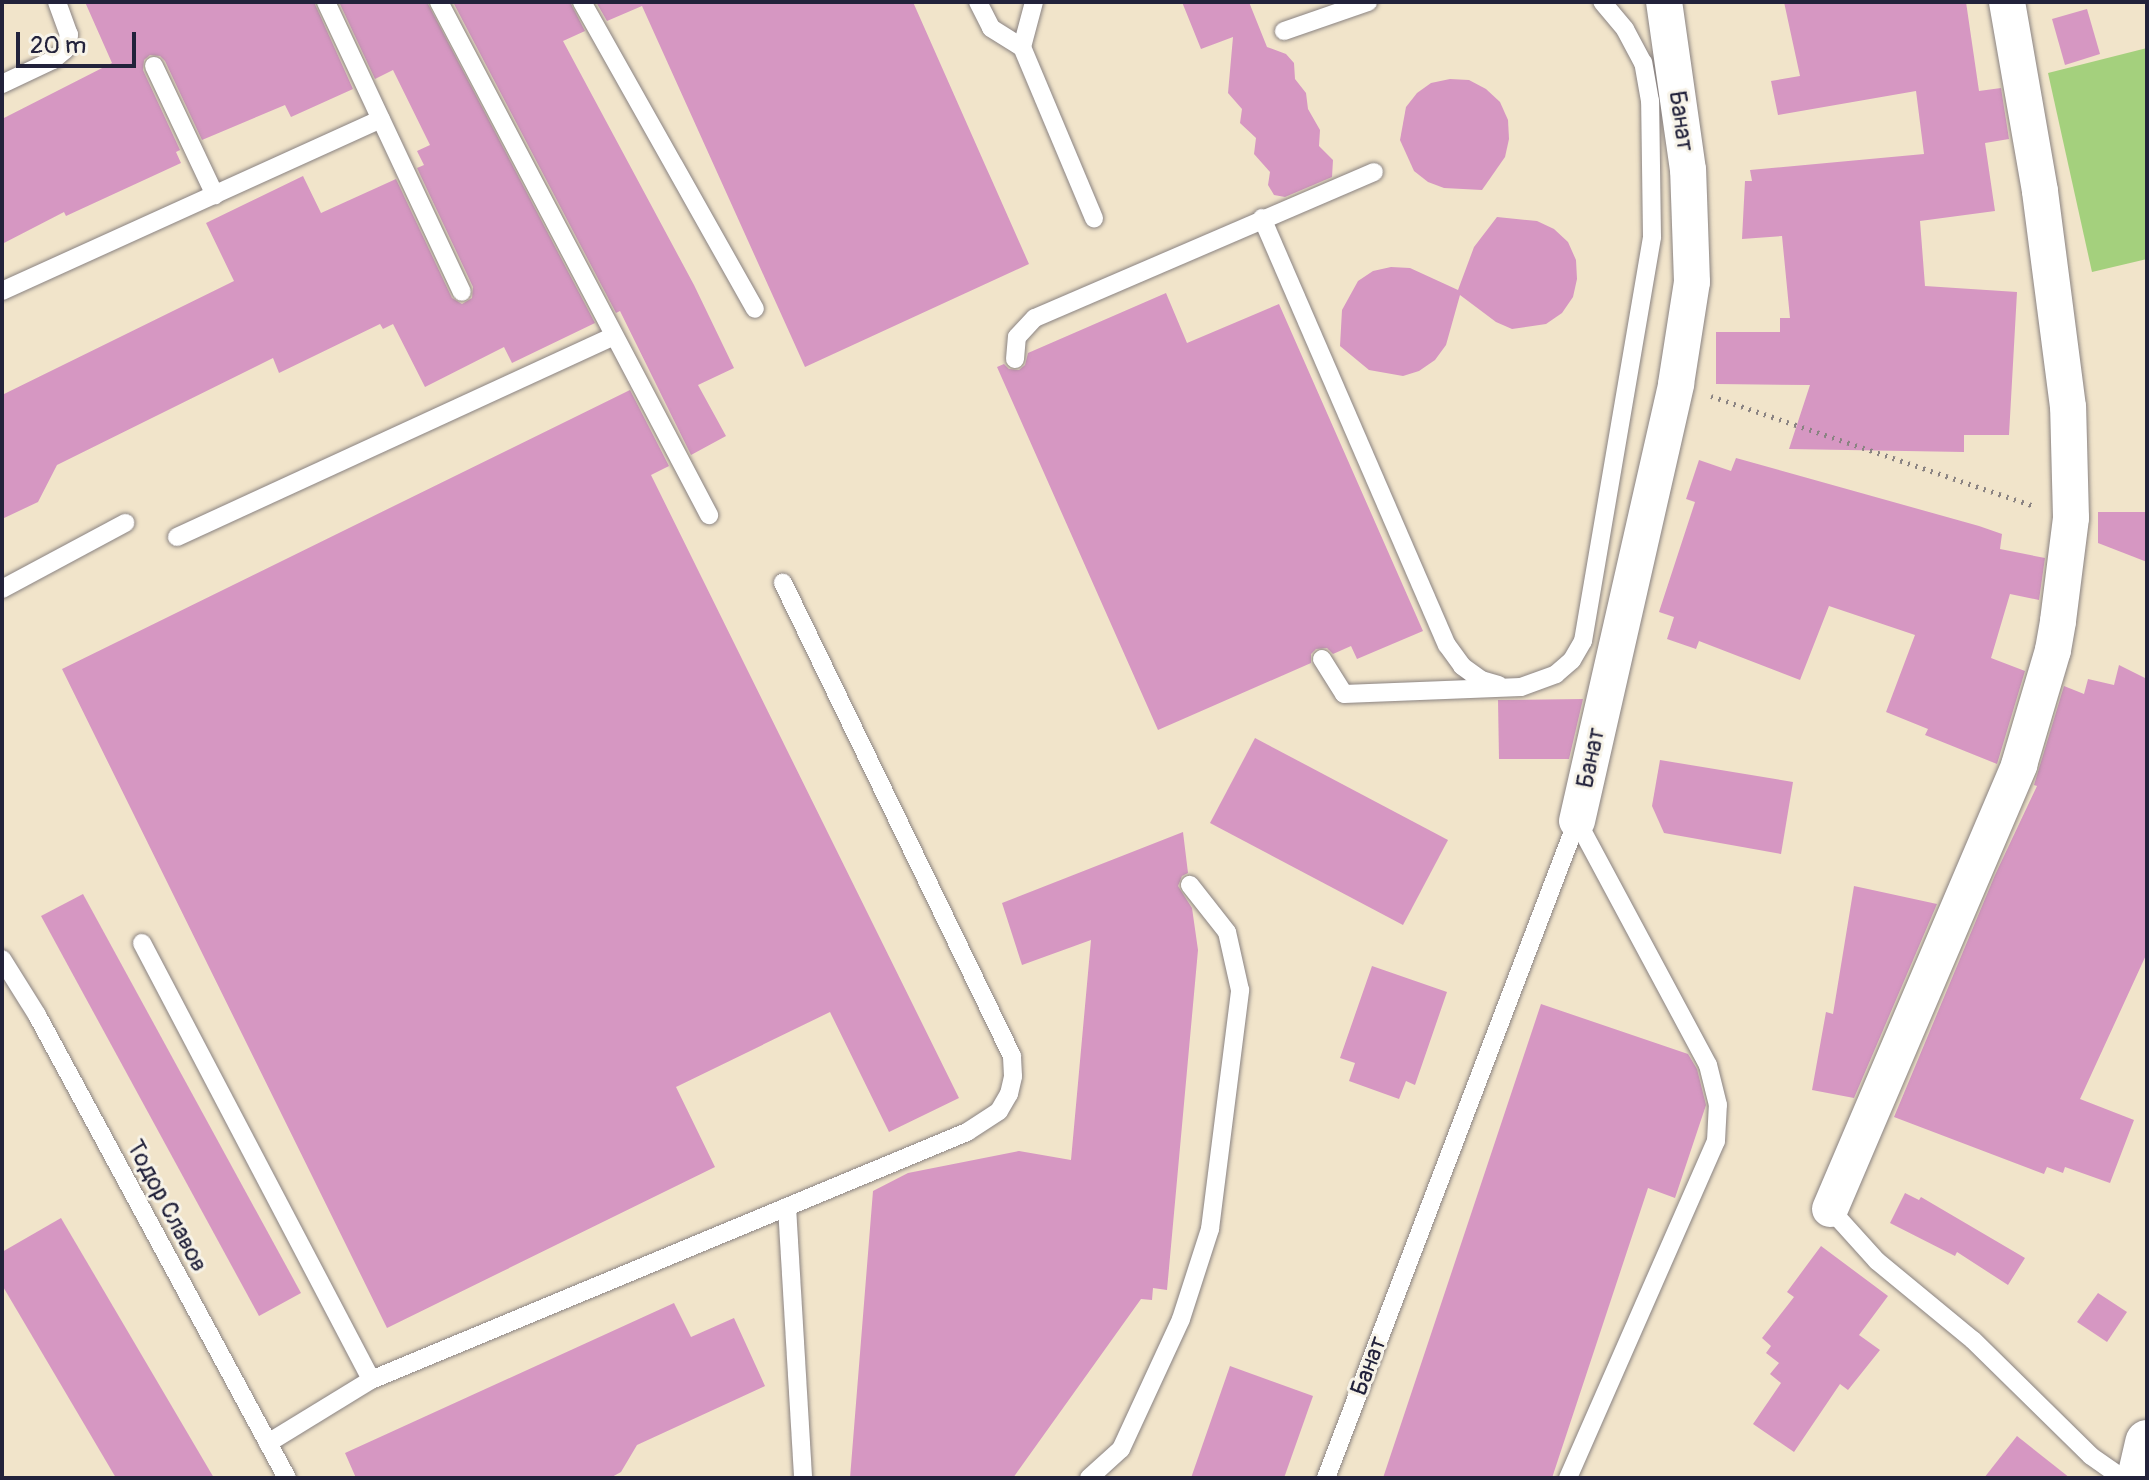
<!DOCTYPE html>
<html>
<head>
<meta charset="utf-8">
<style>
  body { margin:0 }
  #map { position:relative; width:2149px; height:1480px; overflow:hidden; background:#f1e4ca; font-family:Pangolin,sans-serif }
  div>[style] { position:absolute }
  .green>* { inset:0; background:#a4d07d }
  .building>* { inset:0; background:#d697c2 }
  .path>* { height:5px; margin-top:-2.5px; transform-origin:0; background:repeating-linear-gradient(90deg,#8a8382 0 2px,transparent 0 8px) }
  .roads { filter:drop-shadow(0 0 2px #8a8382) drop-shadow(0 0 2px #8a8382) }
  .lane>* { height:18px; margin:-9px; padding:0 9px; transform-origin:9px; border-radius:9px; background:#fff }
  .street>* { height:36px; margin:-18px; padding:0 18px; transform-origin:18px; border-radius:18px; background:#fff }
  .secondary>* { height:44px; margin:-22px; padding:0 22px; transform-origin:22px; border-radius:22px; background:#fff }
  span { translate:-50% -50%; white-space:nowrap; text-align:center; line-height:1.15; -webkit-text-stroke:6px #f7f3e8; paint-order:stroke }
  .street-label { font-size:24px; color:#22223b }
  .frame { position:absolute; inset:0; border:4px solid #22223b; pointer-events:none }
  .scale { position:absolute; left:16px; top:32px; width:120px; height:36px; box-sizing:border-box; border:4px solid #22223b; border-top:0; padding-left:10px; font-size:24px; line-height:28px; white-space:nowrap; color:#22223b; -webkit-text-stroke:6px #f7f3e8; paint-order:stroke }
</style>
</head>
<body>
<div id="map">
  <div class="green">
    <div style="clip-path:polygon(2147px 48px,2147px 259px,2092px 272px,2048px 73px)"></div>
  </div>
  <div class="building">
    <div style="clip-path:polygon(85px 2px,314px 2px,353px 89px,291px 117px,285px 105px,202px 140px,165px 61px,160px 56px,150px 55px,144px 60px,143px 70px,180px 150px,176px 152px,181px 163px,66px 216px,64px 212px,2px 244px,2px 119px,112px 63px)"></div>
    <div style="clip-path:polygon(339px 2px,427px 2px,595px 323px,512px 363px,504px 347px,425px 387px,393px 324px,383px 329px,380px 324px,279px 373px,273px 358px,57px 465px,38px 502px,2px 519px,2px 395px,234px 281px,206px 223px,303px 176px,321px 213px,396px 179px,452px 298px,462px 304px,472px 298px,473px 287px,417px 168px,424px 165px,417px 151px,430px 145px,393px 70px,375px 79px)"></div>
    <div style="clip-path:polygon(453px 2px,570px 2px,585px 31px,563px 41px,694px 285px,734px 368px,698px 385px,726px 436px,691px 455px,620px 311px,616px 313px)"></div>
    <div style="clip-path:polygon(596px 2px,913px 2px,1029px 264px,805px 367px,642px 6px,607px 21px)"></div>
    <div style="clip-path:polygon(1182px 2px,1249px 2px,1267px 47px,1286px 54px,1294px 63px,1295px 79px,1306px 93px,1308px 109px,1320px 130px,1319px 146px,1333px 160px,1332px 177px,1285px 197px,1274px 195px,1268px 185px,1270px 172px,1254px 154px,1256px 138px,1240px 123px,1242px 109px,1228px 93px,1233px 37px,1201px 49px)"></div>
    <div style="clip-path:polygon(1784px 2px,1966px 2px,1979px 91px,2001px 88px,2009px 139px,1985px 143px,1995px 211px,1920px 221px,1925px 286px,2017px 292px,2009px 435px,1964px 435px,1964px 452px,1789px 449px,1810px 385px,1716px 384px,1716px 332px,1780px 332px,1780px 318px,1790px 318px,1782px 236px,1742px 239px,1745px 181px,1752px 181px,1750px 170px,1924px 154px,1916px 91px,1778px 115px,1771px 81px,1800px 76px)"></div>
    <div style="clip-path:polygon(2087px 9px,2100px 54px,2065px 65px,2052px 19px)"></div>
    <div style="clip-path:polygon(1450px 79px,1469px 80px,1486px 89px,1500px 102px,1508px 120px,1509px 139px,1505px 157px,1482px 190px,1444px 188px,1428px 182px,1414px 171px,1400px 140px,1406px 107px,1417px 93px,1431px 83px)"></div>
    <div style="clip-path:polygon(1497px 217px,1537px 221px,1554px 229px,1568px 242px,1576px 260px,1577px 279px,1573px 297px,1562px 313px,1546px 324px,1512px 329px,1496px 322px,1460px 295px,1446px 345px,1435px 360px,1419px 371px,1403px 376px,1369px 370px,1340px 346px,1342px 310px,1358px 281px,1373px 271px,1391px 267px,1410px 268px,1458px 290px,1474px 247px)"></div>
    <div style="clip-path:polygon(1166px 293px,1187px 343px,1279px 304px,1423px 631px,1357px 659px,1351px 646px,1333px 654px,1327px 648px,1316px 649px,1311px 654px,1311px 663px,1158px 730px,997px 367px,1004px 364px,1009px 369px,1019px 370px,1025px 365px,1028px 353px)"></div>
    <div style="clip-path:polygon(630px 390px,669px 466px,651px 475px,959px 1098px,889px 1132px,830px 1012px,676px 1087px,715px 1167px,387px 1328px,62px 669px)"></div>
    <div style="clip-path:polygon(1736px 458px,1979px 526px,2002px 534px,2000px 549px,2045px 558px,2039px 600px,2010px 594px,1991px 658px,2025px 671px,1997px 764px,1925px 735px,1928px 729px,1886px 712px,1915px 635px,1829px 606px,1800px 680px,1699px 641px,1696px 649px,1667px 639px,1674px 617px,1659px 612px,1695px 502px,1686px 499px,1699px 460px,1731px 471px)"></div>
    <div style="clip-path:polygon(2098px 512px,2147px 512px,2147px 562px,2098px 543px)"></div>
    <div style="clip-path:polygon(2119px 665px,2147px 679px,2147px 953px,2080px 1099px,2134px 1120px,2110px 1183px,2065px 1167px,2063px 1173px,2047px 1167px,2044px 1174px,1894px 1117px,1995px 875px,2037px 786px,2034px 785px,2064px 686px,2084px 694px,2088px 679px,2114px 685px)"></div>
    <div style="clip-path:polygon(1583px 699px,1569px 759px,1499px 759px,1498px 700px)"></div>
    <div style="clip-path:polygon(1255px 738px,1448px 840px,1403px 925px,1210px 823px)"></div>
    <div style="clip-path:polygon(1660px 760px,1793px 782px,1781px 854px,1664px 833px,1652px 806px)"></div>
    <div style="clip-path:polygon(1183px 832px,1188px 873px,1182px 876px,1178px 886px,1192px 908px,1198px 950px,1167px 1290px,1153px 1288px,1152px 1300px,1141px 1299px,1013px 1478px,850px 1478px,873px 1191px,908px 1173px,1019px 1151px,1071px 1160px,1091px 940px,1022px 965px,1002px 903px)"></div>
    <div style="clip-path:polygon(1854px 886px,1937px 904px,1854px 1098px,1812px 1090px,1826px 1012px,1833px 1014px)"></div>
    <div style="clip-path:polygon(83px 894px,301px 1293px,259px 1316px,41px 916px)"></div>
    <div style="clip-path:polygon(1372px 966px,1447px 992px,1415px 1085px,1406px 1081px,1399px 1099px,1349px 1081px,1355px 1063px,1340px 1058px)"></div>
    <div style="clip-path:polygon(1541px 1004px,1688px 1054px,1697px 1069px,1706px 1105px,1675px 1198px,1648px 1188px,1552px 1478px,1383px 1478px)"></div>
    <div style="clip-path:polygon(1905px 1193px,1919px 1200px,1921px 1197px,2025px 1258px,2008px 1285px,1957px 1252px,1955px 1256px,1890px 1223px)"></div>
    <div style="clip-path:polygon(61px 1218px,214px 1478px,116px 1478px,2px 1285px,2px 1252px)"></div>
    <div style="clip-path:polygon(1821px 1246px,1888px 1296px,1859px 1335px,1880px 1350px,1848px 1390px,1840px 1384px,1794px 1452px,1753px 1424px,1781px 1383px,1770px 1374px,1779px 1363px,1766px 1353px,1771px 1346px,1762px 1338px,1794px 1297px,1787px 1292px)"></div>
    <div style="clip-path:polygon(2098px 1293px,2127px 1312px,2107px 1342px,2077px 1322px)"></div>
    <div style="clip-path:polygon(674px 1303px,691px 1337px,734px 1318px,765px 1386px,637px 1445px,621px 1472px,610px 1478px,356px 1478px,345px 1453px)"></div>
    <div style="clip-path:polygon(1230px 1366px,1313px 1396px,1284px 1478px,1191px 1478px)"></div>
    <div style="clip-path:polygon(2017px 1436px,2070px 1478px,1984px 1478px)"></div>
  </div>
  <div class="path">
    <div style="left:1711px;top:396px;width:341px;rotate:18.8deg"></div>
  </div>
  <div class="roads">
    <div class="lane">
      <div style="left:326px;top:2px;width:320px;rotate:64.9deg"></div>
      <div style="left:439px;top:2px;width:580px;rotate:62.24deg"></div>
      <div style="left:582px;top:2px;width:352px;rotate:60.6deg"></div>
      <div style="left:978px;top:2px;width:29px;rotate:63deg"></div>
      <div style="left:991px;top:28px;width:36px;rotate:32deg"></div>
      <div style="left:1034px;top:2px;width:47px;rotate:104.9deg"></div>
      <div style="left:1022px;top:47px;width:186px;rotate:67.2deg"></div>
      <div style="left:1284px;top:31px;width:89px;rotate:-19deg"></div>
      <div style="left:154px;top:66px;width:143px;rotate:64.7deg"></div>
      <div style="left:2px;top:84px;width:56px;rotate:-25.2deg"></div>
      <div style="left:53px;top:60px;width:16px;rotate:-40deg"></div>
      <div style="left:65px;top:50px;width:16px;rotate:-75deg"></div>
      <div style="left:69px;top:35px;width:35px;rotate:-110deg"></div>
      <div style="left:1262px;top:218px;width:465px;rotate:66.6deg"></div>
      <div style="left:1447px;top:645px;width:26px;rotate:54deg"></div>
      <div style="left:1462px;top:666px;width:24px;rotate:36deg"></div>
      <div style="left:1481px;top:680px;width:18px;rotate:16deg"></div>
      <div style="left:2px;top:291px;width:416px;rotate:-24.4deg"></div>
      <div style="left:1015px;top:359px;width:22px;rotate:-85deg"></div>
      <div style="left:1017px;top:337px;width:26px;rotate:-47deg"></div>
      <div style="left:1035px;top:318px;width:369px;rotate:-23.3deg"></div>
      <div style="left:177px;top:537px;width:481px;rotate:-24.7deg"></div>
      <div style="left:2px;top:589px;width:140px;rotate:-28.2deg"></div>
      <div style="left:1322px;top:659px;width:41px;rotate:57.8deg"></div>
      <div style="left:1344px;top:694px;width:177px;rotate:-2.3deg"></div>
      <div style="left:1521px;top:687px;width:37px;rotate:-20deg"></div>
      <div style="left:1556px;top:674px;width:21px;rotate:-41deg"></div>
      <div style="left:1572px;top:660px;width:22px;rotate:-60deg"></div>
      <div style="left:1583px;top:641px;width:410px;rotate:-80.3deg"></div>
      <div style="left:1652px;top:237px;width:136px;rotate:-90.8deg"></div>
      <div style="left:1650px;top:101px;width:39px;rotate:-100deg"></div>
      <div style="left:1643px;top:63px;width:38px;rotate:-118deg"></div>
      <div style="left:1625px;top:29px;width:35px;rotate:-130deg"></div>
      <div style="left:142px;top:943px;width:493px;rotate:62.3deg"></div>
      <div style="left:2px;top:959px;width:66px;rotate:58deg"></div>
      <div style="left:37px;top:1015px;width:526px;rotate:61.63deg"></div>
      <div style="left:787px;top:1207px;width:271px;rotate:86.6deg"></div>
      <div style="left:1830px;top:1209px;width:70px;rotate:47.9deg"></div>
      <div style="left:1877px;top:1261px;width:124px;rotate:39.5deg"></div>
      <div style="left:1973px;top:1340px;width:165px;rotate:44.5deg"></div>
      <div style="left:2091px;top:1456px;width:39px;rotate:35deg"></div>
      <div style="left:268px;top:1443px;width:121px;rotate:-31.5deg"></div>
      <div style="left:371px;top:1380px;width:646px;rotate:-22.59deg"></div>
      <div style="left:967px;top:1132px;width:38px;rotate:-33deg"></div>
      <div style="left:999px;top:1111px;width:20px;rotate:-60deg"></div>
      <div style="left:1009px;top:1094px;width:18px;rotate:-77deg"></div>
      <div style="left:1013px;top:1076px;width:20px;rotate:-93deg"></div>
      <div style="left:1012px;top:1056px;width:526px;rotate:-115.83deg"></div>
      <div style="left:1089px;top:1478px;width:43px;rotate:-42.2deg"></div>
      <div style="left:1121px;top:1449px;width:143px;rotate:-65.2deg"></div>
      <div style="left:1181px;top:1319px;width:95px;rotate:-72.1deg"></div>
      <div style="left:1210px;top:1229px;width:241px;rotate:-82.8deg"></div>
      <div style="left:1240px;top:990px;width:59px;rotate:-102.6deg"></div>
      <div style="left:1227px;top:932px;width:60px;rotate:-128.2deg"></div>
      <div style="left:1326px;top:1478px;width:703px;rotate:-69.09deg"></div>
      <div style="left:1568px;top:1478px;width:368px;rotate:-66.3deg"></div>
      <div style="left:1716px;top:1141px;width:36px;rotate:-87deg"></div>
      <div style="left:1718px;top:1105px;width:41px;rotate:-104deg"></div>
      <div style="left:1708px;top:1065px;width:277px;rotate:-118.2deg"></div>
    </div>
    <div class="street">
      <div style="left:1577px;top:821px;width:448px;rotate:-77.2deg"></div>
      <div style="left:1676px;top:384px;width:103px;rotate:-81.1deg"></div>
      <div style="left:1692px;top:282px;width:112px;rotate:-92deg"></div>
      <div style="left:1688px;top:170px;width:170px;rotate:-98.1deg"></div>
      <div style="left:1830px;top:1209px;width:483px;rotate:-66.9deg"></div>
      <div style="left:2019px;top:765px;width:120px;rotate:-73.5deg"></div>
      <div style="left:2053px;top:650px;width:29px;rotate:-80deg"></div>
      <div style="left:2058px;top:621px;width:104px;rotate:-82.8deg"></div>
      <div style="left:2071px;top:518px;width:111px;rotate:-91.5deg"></div>
      <div style="left:2068px;top:407px;width:218px;rotate:-97.4deg"></div>
      <div style="left:2040px;top:191px;width:192px;rotate:-99.9deg"></div>
    </div>
    <div class="secondary">
      <div style="left:2139px;top:1478px;width:37px;rotate:-77deg"></div>
    </div>
  </div>
  <div class="street-label">
    <span style="left:1681px;top:121px;rotate:82deg">Банат</span>
    <span style="left:1591px;top:758px;rotate:-78deg">Банат</span>
    <span style="left:167px;top:1206px;rotate:62deg">Тодор Славов</span>
    <span style="left:1369px;top:1366px;rotate:-69deg">Банат</span>
  </div>
  <div class="frame"></div>
  <div class="scale">20 m</div>
</div>
</body>
</html>
